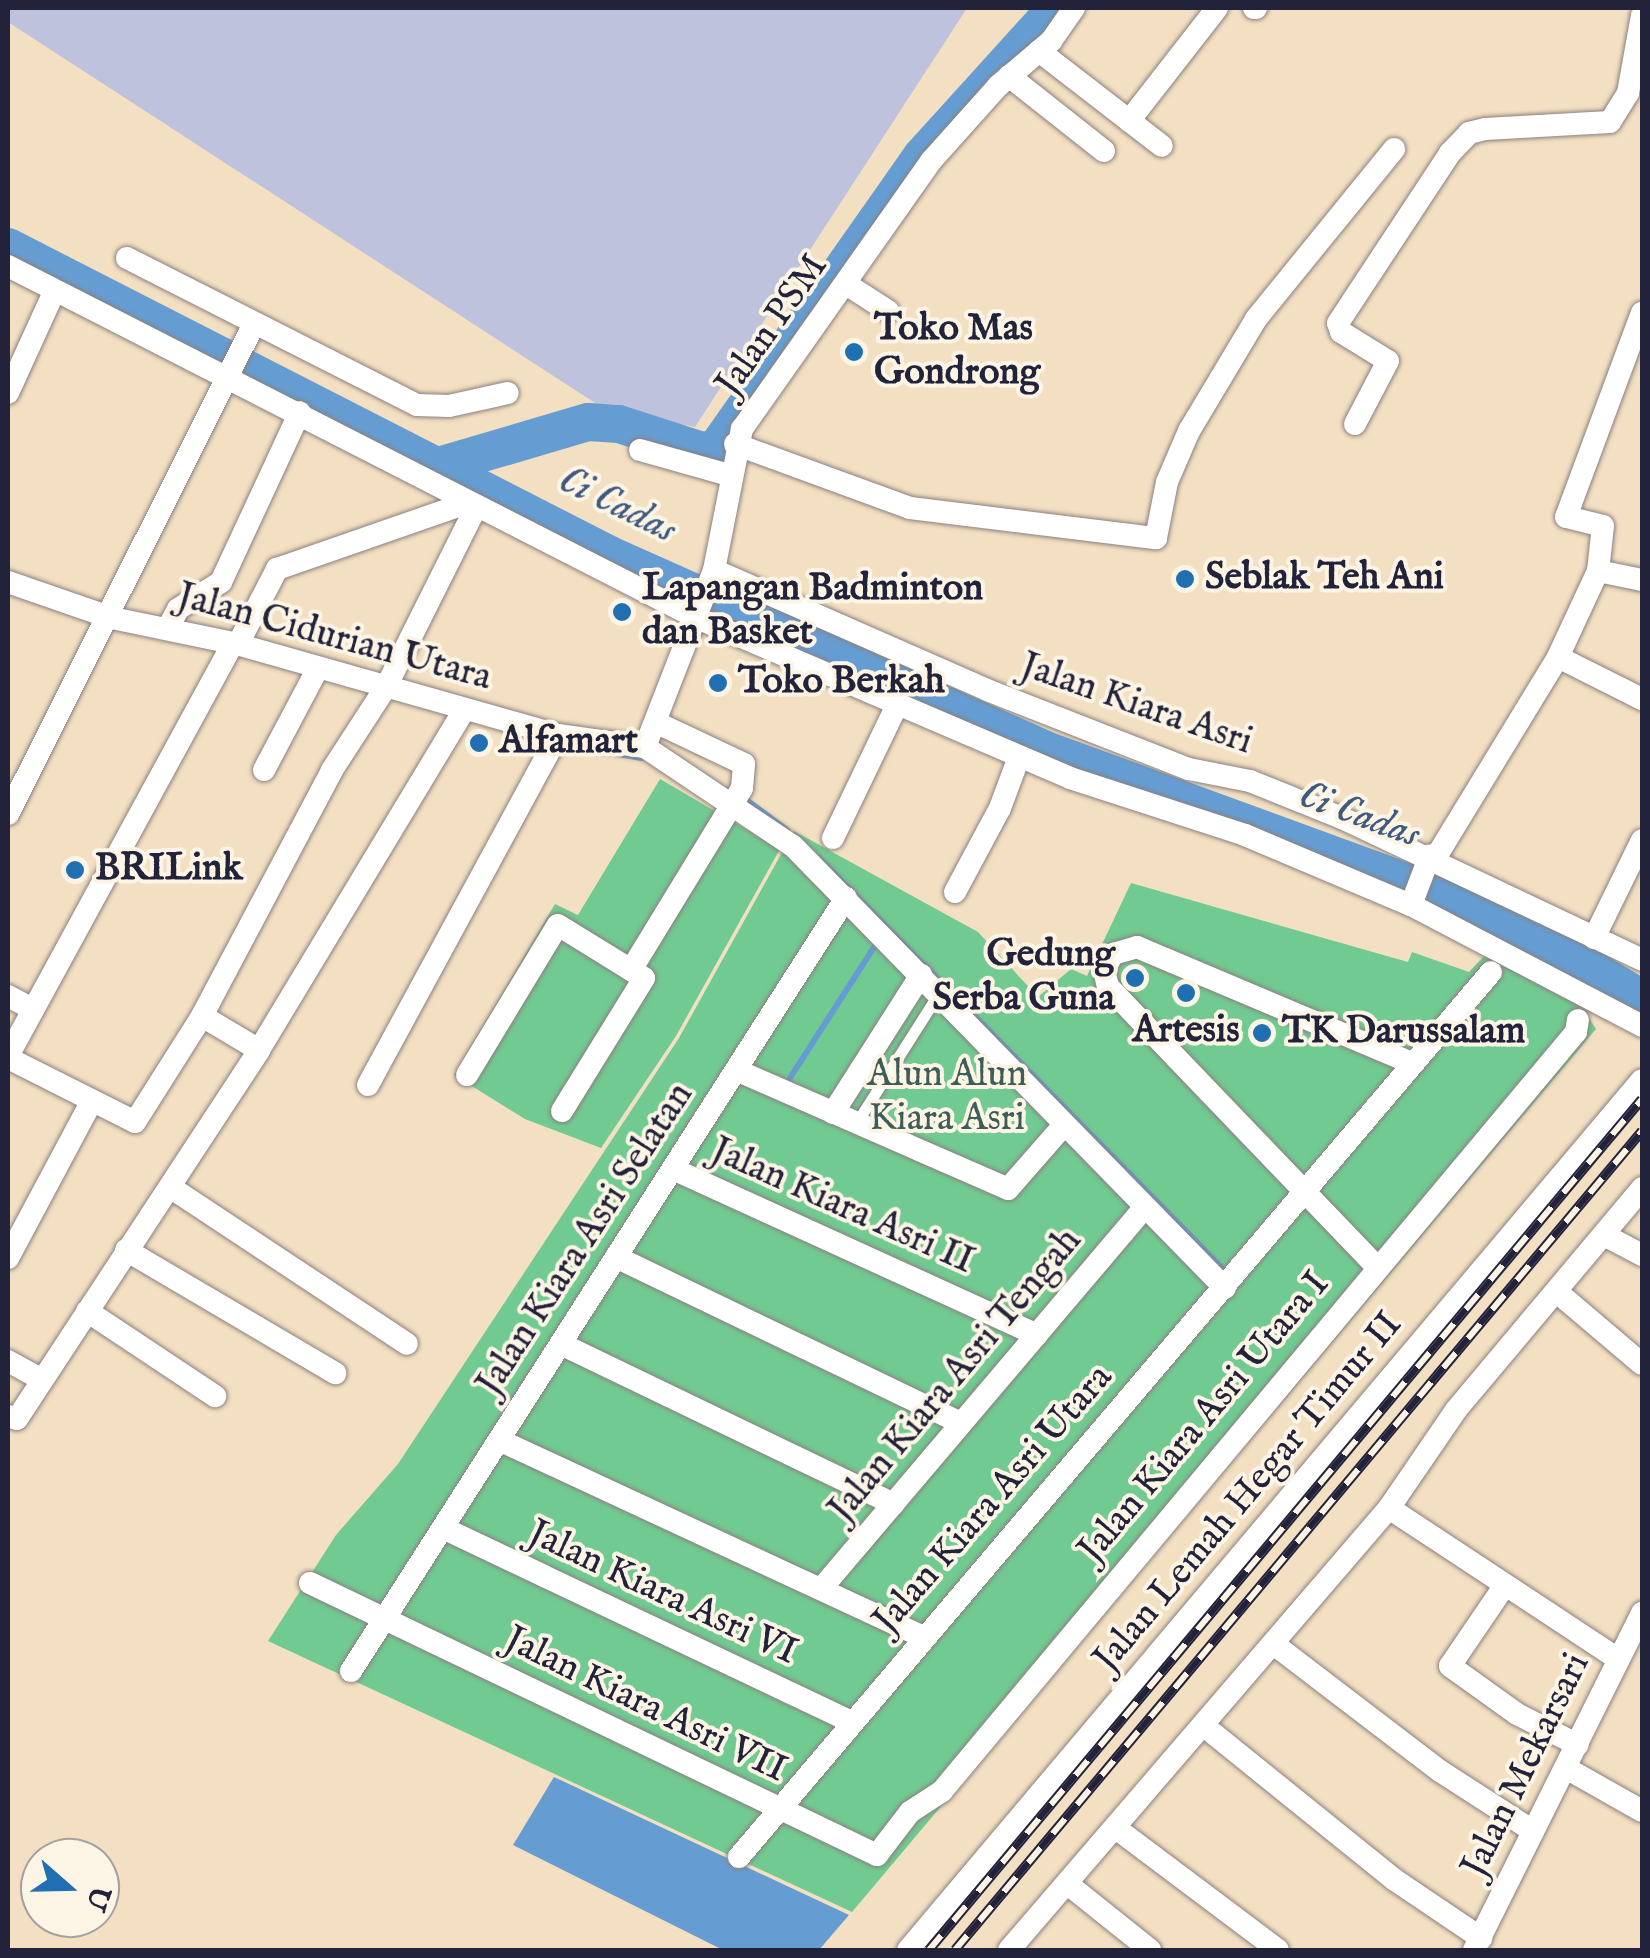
<!DOCTYPE html>
<html>
<head>
<meta charset="utf-8">
<style>
  body { margin:0 }
  #map { position:relative; width:1650px; height:1958px; overflow:hidden; background:#f3dfc2; font-family:"IM FELL English",serif }
  div>[style] { position:absolute }
  .industrial>* { inset:0; background:#bfc2dd }
  .green>* { inset:0; background:#71ca91 }
  .water>* { inset:0; background:#659dd3 }
  .stream>* { height:6px; margin:-3px; padding:0 3px; transform-origin:3px; border-radius:3px; background:#659dd3 }
  .river>* { height:38px; margin:-19px; padding:0 19px; transform-origin:19px; border-radius:19px; background:#659dd3 }
  .roads { filter:drop-shadow(0 0 2px #8a807e) drop-shadow(0 0 2px #8a807e) }
  .service>* { height:11px; margin:-5.5px; padding:0 5.5px; transform-origin:5.5px; border-radius:5.5px; background:#fff }
  .minor>* { height:22px; margin:-11px; padding:0 11px; transform-origin:11px; border-radius:11px; background:#fff }
  .rail>* { height:10px; margin-top:-5px; transform-origin:0; background:repeating-linear-gradient(90deg,#fcf5e5 0 19px,#22223b 0 38px); box-sizing:border-box; border-block:2px solid #22223b }
  .dots>* { width:28px; height:28px; translate:-50% -50%; box-sizing:border-box; border:5px solid #fcf5e5; border-radius:50% }
  span { translate:-50% -50%; white-space:nowrap; text-align:center; line-height:1.15; -webkit-text-stroke:8px #fcf5e5; paint-order:stroke }
  .street-label { font-size:38px; color:#22223b }
  .poi-label { font-size:38px; color:#22223b; font-weight:700 }
  .left { translate:0 -50%; text-align:left }
  .right { translate:-100% -50%; text-align:right }
  .park-label { font-size:38px; color:#3e5d59 }
  .water-label { font-size:40px; color:#40597f; font-style:italic }
  .frame { position:absolute; inset:0; border:10px solid #22223b; pointer-events:none }
  .north { position:absolute; left:20px; top:1838px; width:100px; height:100px; box-sizing:border-box; background:#fcf5e5; border:2px solid #a5a1a1; border-radius:50%; rotate:110deg; font-size:28px; font-weight:700; line-height:40px; text-align:center; color:#22223b }
  .north::after { content:''; display:block; margin:auto; width:35px; height:45px; background:#1f6fb2; clip-path:polygon(50% 0,100% 100%,50% 72%,0 100%) }
</style>
</head>
<body>
<div id="map">
  <div class="industrial">
    <div style="clip-path:polygon(8px 8px,967px 8px,695px 427px,606px 410px,8px 22px)"></div>
  </div>
  <div class="green">
    <div style="clip-path:polygon(660px 779px,780px 849px,676px 1036px,601px 1148px,525px 1119px,454px 1075px,555px 904px,578px 915px)"></div>
    <div style="clip-path:polygon(794px 831px,978px 932px,1038px 997px,1071px 969px,1087px 976px,1131px 883px,1408px 962px,1412px 952px,1469px 972px,1486px 954px,1579px 1003px,1596px 1029px,852px 1912px,268px 1641px,336px 1535px,398px 1464px,679px 1038px)"></div>
  </div>
  <div class="water">
    <div style="clip-path:polygon(554px 1777px,849px 1915px,819px 1950px,723px 1950px,513px 1845px)"></div>
  </div>
  <div class="stream">
    <div style="left:613px;top:753px;width:29px;rotate:10deg"></div>
    <div style="left:741px;top:796px;width:57px;rotate:36.5deg"></div>
    <div style="left:819px;top:858px;width:573px;rotate:45.49deg"></div>
    <div style="left:790px;top:1078px;width:163px;rotate:-57.3deg"></div>
  </div>
  <div class="river">
    <div style="left:8px;top:247px;width:676px;rotate:27.1deg"></div>
    <div style="left:610px;top:555px;width:474px;rotate:24.1deg"></div>
    <div style="left:1043px;top:749px;width:426px;rotate:20.1deg"></div>
    <div style="left:1443px;top:895px;width:127px;rotate:24.7deg"></div>
    <div style="left:1558px;top:948px;width:98px;rotate:31.3deg"></div>
    <div style="left:442px;top:465px;width:152px;rotate:-16.4deg"></div>
    <div style="left:588px;top:422px;width:31px;rotate:4deg"></div>
    <div style="left:619px;top:424px;width:87px;rotate:18deg"></div>
    <div style="left:702px;top:451px;width:14px;rotate:-8deg"></div>
    <div style="left:716px;top:449px;width:358px;rotate:-54.9deg"></div>
    <div style="left:922px;top:156px;width:200px;rotate:-47.8deg"></div>
  </div>
  <div class="roads">
    <div class="service">
      <div style="left:857px;top:1122px;width:153px;rotate:-57.6deg"></div>
    </div>
    <div class="minor">
      <div style="left:1254px;top:8px;width:2px"></div>
      <div style="left:1039px;top:51px;width:155px;rotate:37.7deg"></div>
      <div style="left:1009px;top:76px;width:121px;rotate:38.3deg"></div>
      <div style="left:1129px;top:121px;width:143px;rotate:-52.1deg"></div>
      <div style="left:127px;top:258px;width:325px;rotate:26.9deg"></div>
      <div style="left:417px;top:405px;width:32px;rotate:2deg"></div>
      <div style="left:449px;top:406px;width:60px;rotate:-12.4deg"></div>
      <div style="left:8px;top:266px;width:774px;rotate:27.06deg"></div>
      <div style="left:697px;top:618px;width:406px;rotate:23.2deg"></div>
      <div style="left:1070px;top:778px;width:184px;rotate:18deg"></div>
      <div style="left:1245px;top:835px;width:180px;rotate:22.9deg"></div>
      <div style="left:1411px;top:905px;width:261px;rotate:27.6deg"></div>
      <div style="left:846px;top:284px;width:50px;rotate:32.7deg"></div>
      <div style="left:8px;top:393px;width:111px;rotate:-65.5deg"></div>
      <div style="left:1355px;top:424px;width:71px;rotate:-62.4deg"></div>
      <div style="left:1388px;top:361px;width:55px;rotate:-148.3deg"></div>
      <div style="left:1341px;top:332px;width:9px;rotate:-108deg"></div>
      <div style="left:1338px;top:323px;width:204px;rotate:-56.6deg"></div>
      <div style="left:1450px;top:153px;width:28px;rotate:-46deg"></div>
      <div style="left:1469px;top:133px;width:16px;rotate:-14deg"></div>
      <div style="left:1485px;top:129px;width:125px;rotate:-3.2deg"></div>
      <div style="left:1610px;top:122px;width:34px;rotate:-58deg"></div>
      <div style="left:1628px;top:93px;width:79px;rotate:-79.8deg"></div>
      <div style="left:735px;top:444px;width:186px;rotate:20.1deg"></div>
      <div style="left:910px;top:508px;width:248px;rotate:7deg"></div>
      <div style="left:1156px;top:538px;width:57px;rotate:-78.9deg"></div>
      <div style="left:1167px;top:482px;width:56px;rotate:-66.7deg"></div>
      <div style="left:1189px;top:431px;width:131px;rotate:-59.1deg"></div>
      <div style="left:1256px;top:319px;width:219px;rotate:-50.9deg"></div>
      <div style="left:640px;top:450px;width:92px;rotate:15.7deg"></div>
      <div style="left:714px;top:570px;width:298px;rotate:23.7deg"></div>
      <div style="left:987px;top:690px;width:217px;rotate:21.4deg"></div>
      <div style="left:1189px;top:769px;width:62px;rotate:11.1deg"></div>
      <div style="left:1250px;top:781px;width:99px;rotate:21.9deg"></div>
      <div style="left:1342px;top:818px;width:332px;rotate:25.3deg"></div>
      <div style="left:1598px;top:571px;width:45px;rotate:11.6deg"></div>
      <div style="left:8px;top:582px;width:110px;rotate:19.1deg"></div>
      <div style="left:112px;top:618px;width:124px;rotate:11.7deg"></div>
      <div style="left:233px;top:643px;width:338px;rotate:15.8deg"></div>
      <div style="left:558px;top:735px;width:88px;rotate:7.9deg"></div>
      <div style="left:645px;top:747px;width:178px;rotate:33.8deg"></div>
      <div style="left:793px;top:846px;width:618px;rotate:45.66deg"></div>
      <div style="left:168px;top:628px;width:21px;rotate:-62deg"></div>
      <div style="left:178px;top:609px;width:51px;rotate:-32.1deg"></div>
      <div style="left:221px;top:582px;width:187px;rotate:-65.1deg"></div>
      <div style="left:238px;top:644px;width:85px;rotate:-62.5deg"></div>
      <div style="left:277px;top:569px;width:201px;rotate:-19.2deg"></div>
      <div style="left:1558px;top:657px;width:94px;rotate:26.6deg"></div>
      <div style="left:645px;top:747px;width:190px;rotate:-68.7deg"></div>
      <div style="left:714px;top:570px;width:144px;rotate:-78.8deg"></div>
      <div style="left:742px;top:429px;width:328px;rotate:-54.8deg"></div>
      <div style="left:931px;top:161px;width:101px;rotate:-48.2deg"></div>
      <div style="left:998px;top:86px;width:70px;rotate:-40.3deg"></div>
      <div style="left:1051px;top:41px;width:40px;rotate:-55.1deg"></div>
      <div style="left:264px;top:770px;width:115px;rotate:-62.1deg"></div>
      <div style="left:8px;top:814px;width:548px;rotate:-63.34deg"></div>
      <div style="left:833px;top:838px;width:148px;rotate:-64.3deg"></div>
      <div style="left:1436px;top:857px;width:234px;rotate:-58.6deg"></div>
      <div style="left:1558px;top:657px;width:95px;rotate:-65.1deg"></div>
      <div style="left:1598px;top:571px;width:45px;rotate:-83.7deg"></div>
      <div style="left:1603px;top:526px;width:38px;rotate:-166deg"></div>
      <div style="left:1566px;top:517px;width:218px;rotate:-69.6deg"></div>
      <div style="left:955px;top:892px;width:95px;rotate:-61.8deg"></div>
      <div style="left:1000px;top:808px;width:54px;rotate:-69.6deg"></div>
      <div style="left:1411px;top:905px;width:53px;rotate:-69.2deg"></div>
      <div style="left:1594px;top:938px;width:109px;rotate:-63.9deg"></div>
      <div style="left:8px;top:996px;width:26px;rotate:28deg"></div>
      <div style="left:202px;top:1016px;width:278px;rotate:-62.1deg"></div>
      <div style="left:332px;top:770px;width:99px;rotate:-57deg"></div>
      <div style="left:386px;top:687px;width:201px;rotate:-63.4deg"></div>
      <div style="left:8px;top:1056px;width:470px;rotate:-61.4deg"></div>
      <div style="left:8px;top:1058px;width:142px;rotate:26.7deg"></div>
      <div style="left:135px;top:1122px;width:125px;rotate:-57.7deg"></div>
      <div style="left:202px;top:1016px;width:66px;rotate:30.8deg"></div>
      <div style="left:736px;top:1070px;width:297px;rotate:23.6deg"></div>
      <div style="left:1008px;top:1189px;width:85px;rotate:-48.8deg"></div>
      <div style="left:467px;top:1075px;width:175px;rotate:-58.8deg"></div>
      <div style="left:558px;top:925px;width:86px;rotate:31.7deg"></div>
      <div style="left:631px;top:970px;width:213px;rotate:-58.6deg"></div>
      <div style="left:742px;top:788px;width:24px;rotate:-85deg"></div>
      <div style="left:744px;top:764px;width:98px;rotate:-154.7deg"></div>
      <div style="left:368px;top:1085px;width:398px;rotate:-61.5deg"></div>
      <div style="left:562px;top:1111px;width:156px;rotate:-58.3deg"></div>
      <div style="left:644px;top:978px;width:15px;rotate:-148deg"></div>
      <div style="left:833px;top:1113px;width:164px;rotate:-57.5deg"></div>
      <div style="left:673px;top:1169px;width:400px;rotate:24.5deg"></div>
      <div style="left:170px;top:1187px;width:284px;rotate:33.5deg"></div>
      <div style="left:1604px;top:1235px;width:43px;rotate:27.8deg"></div>
      <div style="left:126px;top:1250px;width:243px;rotate:30.5deg"></div>
      <div style="left:616px;top:1257px;width:383px;rotate:25.7deg"></div>
      <div style="left:8px;top:1258px;width:178px;rotate:-61.9deg"></div>
      <div style="left:1376px;top:1266px;width:387px;rotate:-133.8deg"></div>
      <div style="left:1108px;top:987px;width:17px;rotate:-103deg"></div>
      <div style="left:1104px;top:970px;width:18px;rotate:-61deg"></div>
      <div style="left:1113px;top:954px;width:25px;rotate:-16deg"></div>
      <div style="left:1137px;top:947px;width:298px;rotate:22.9deg"></div>
      <div style="left:1557px;top:1292px;width:111px;rotate:40.3deg"></div>
      <div style="left:87px;top:1311px;width:154px;rotate:33.6deg"></div>
      <div style="left:561px;top:1344px;width:369px;rotate:25.7deg"></div>
      <div style="left:8px;top:1361px;width:39px;rotate:29deg"></div>
      <div style="left:8px;top:1416px;width:9px;rotate:18deg"></div>
      <div style="left:17px;top:1419px;width:441px;rotate:-56.7deg"></div>
      <div style="left:259px;top:1050px;width:397px;rotate:-58.9deg"></div>
      <div style="left:499px;top:1440px;width:466px;rotate:24.9deg"></div>
      <div style="left:1389px;top:1508px;width:274px;rotate:33.4deg"></div>
      <div style="left:443px;top:1528px;width:452px;rotate:25.4deg"></div>
      <div style="left:310px;top:1583px;width:629px;rotate:25.63deg"></div>
      <div style="left:877px;top:1855px;width:54px;rotate:-52.5deg"></div>
      <div style="left:910px;top:1812px;width:38px;rotate:-33deg"></div>
      <div style="left:942px;top:1791px;width:989px;rotate:-50.13deg"></div>
      <div style="left:1576px;top:1032px;width:12px;rotate:-81deg"></div>
      <div style="left:1503px;top:1588px;width:94px;rotate:124.2deg"></div>
      <div style="left:1450px;top:1666px;width:82px;rotate:35.6deg"></div>
      <div style="left:1517px;top:1714px;width:68px;rotate:26.9deg"></div>
      <div style="left:821px;top:1589px;width:499px;rotate:-49.7deg"></div>
      <div style="left:1275px;top:1645px;width:208px;rotate:37.4deg"></div>
      <div style="left:1440px;top:1771px;width:111px;rotate:32.8deg"></div>
      <div style="left:351px;top:1671px;width:918px;rotate:-57.37deg"></div>
      <div style="left:1204px;top:1726px;width:245px;rotate:38.9deg"></div>
      <div style="left:1395px;top:1880px;width:104px;rotate:34deg"></div>
      <div style="left:1566px;top:1768px;width:87px;rotate:29.5deg"></div>
      <div style="left:1117px;top:1829px;width:201px;rotate:36.9deg"></div>
      <div style="left:739px;top:1857px;width:1161px;rotate:-49.64deg"></div>
      <div style="left:1069px;top:1885px;width:104px;rotate:38.7deg"></div>
      <div style="left:908px;top:1950px;width:1138px;rotate:-49.85deg"></div>
      <div style="left:1009px;top:1950px;width:583px;rotate:-49.31deg"></div>
      <div style="left:1389px;top:1508px;width:119px;rotate:-55.6deg"></div>
      <div style="left:1456px;top:1410px;width:290px;rotate:-50deg"></div>
      <div style="left:1474px;top:1950px;width:377px;rotate:-63.5deg"></div>
    </div>
  </div>
  <div class="rail">
    <div style="left:929px;top:1950px;width:1110px;rotate:-50.04deg"></div>
    <div style="left:955px;top:1950px;width:1069px;rotate:-50.01deg"></div>
  </div>
  <div class="dots">
    <div style="left:854px;top:352px;background:#1f6fb2"></div>
    <div style="left:1185px;top:579px;background:#1f6fb2"></div>
    <div style="left:622px;top:612px;background:#1f6fb2"></div>
    <div style="left:718px;top:683px;background:#1f6fb2"></div>
    <div style="left:479px;top:743px;background:#1f6fb2"></div>
    <div style="left:75px;top:870px;background:#1f6fb2"></div>
    <div style="left:1135px;top:978px;background:#1f6fb2"></div>
    <div style="left:1186px;top:993px;background:#1f6fb2"></div>
    <div style="left:1262px;top:1033px;background:#1f6fb2"></div>
  </div>
  <div class="street-label">
    <span style="left:773px;top:326px;rotate:-55deg">Jalan PSM</span>
    <span style="left:334px;top:638px;rotate:15deg">Jalan Cidurian Utara</span>
    <span style="left:1136px;top:705px;rotate:19deg">Jalan Kiara Asri</span>
    <span style="left:842px;top:1207px;rotate:24deg">Jalan Kiara Asri II</span>
    <span style="left:586px;top:1240px;rotate:-57deg">Jalan Kiara Asri Selatan</span>
    <span style="left:956px;top:1376px;rotate:-50deg">Jalan Kiara Asri Tengah</span>
    <span style="left:1205px;top:1418px;rotate:-50deg">Jalan Kiara Asri Utara I</span>
    <span style="left:1249px;top:1493px;rotate:-50deg">Jalan Lemah Hegar Timur II</span>
    <span style="left:994px;top:1500px;rotate:-49deg">Jalan Kiara Asri Utara</span>
    <span style="left:662px;top:1594px;rotate:25deg">Jalan Kiara Asri VI</span>
    <span style="left:645px;top:1706px;rotate:26deg">Jalan Kiara Asri VII</span>
    <span style="left:1527px;top:1766px;rotate:-64deg">Jalan Mekarsari</span>
  </div>
  <div class="poi-label">
    <span class="left" style="left:874px;top:352px">Toko Mas<br>Gondrong</span>
    <span class="left" style="left:1205px;top:579px">Seblak Teh Ani</span>
    <span class="left" style="left:642px;top:612px">Lapangan Badminton<br>dan Basket</span>
    <span class="left" style="left:738px;top:683px">Toko Berkah</span>
    <span class="left" style="left:499px;top:743px">Alfamart</span>
    <span class="left" style="left:95px;top:870px">BRILink</span>
    <span class="right" style="left:1115px;top:978px">Gedung<br>Serba Guna</span>
    <span style="left:1186px;top:1032px">Artesis</span>
    <span class="left" style="left:1282px;top:1033px">TK Darussalam</span>
  </div>
  <div class="park-label">
    <span style="left:947px;top:1098px">Alun Alun<br>Kiara Asri</span>
  </div>
  <div class="water-label">
    <span style="left:617px;top:506px;rotate:26deg">Ci Cadas</span>
    <span style="left:1359px;top:816px;rotate:20deg">Ci Cadas</span>
  </div>
  <div class="frame"></div>
  <div class="north">U</div>
</div>
</body>
</html>
